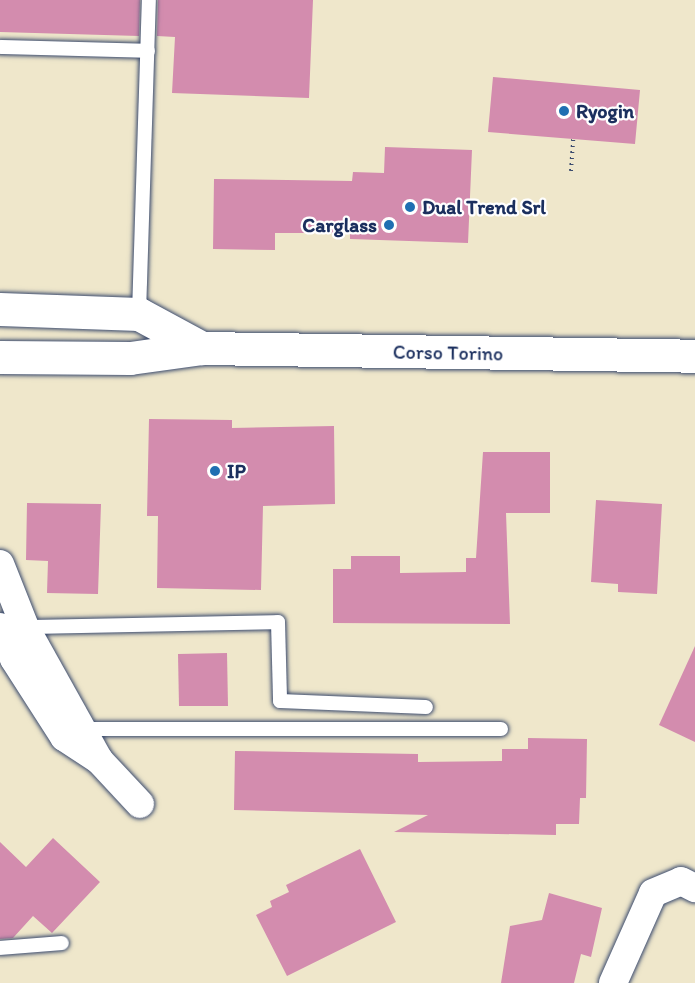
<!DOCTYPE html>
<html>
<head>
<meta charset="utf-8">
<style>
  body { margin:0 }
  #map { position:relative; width:695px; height:983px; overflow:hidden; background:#efe7cb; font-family:Itim,sans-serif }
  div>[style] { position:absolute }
  .building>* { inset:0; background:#d38cae }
  .path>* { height:4px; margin-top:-2px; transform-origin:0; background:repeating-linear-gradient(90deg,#3b4b6e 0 1.5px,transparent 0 6px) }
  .roads { filter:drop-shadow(0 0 2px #3b4b6e) drop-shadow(0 0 2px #3b4b6e) }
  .lane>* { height:14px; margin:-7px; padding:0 7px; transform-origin:7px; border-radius:7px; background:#fff }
  .street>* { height:28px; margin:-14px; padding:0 14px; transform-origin:14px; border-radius:14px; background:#fff }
  .primary>* { height:33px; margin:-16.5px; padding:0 16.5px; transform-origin:16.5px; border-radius:16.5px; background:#fff }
  .dots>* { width:16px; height:16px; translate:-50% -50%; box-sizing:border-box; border:3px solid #fff; border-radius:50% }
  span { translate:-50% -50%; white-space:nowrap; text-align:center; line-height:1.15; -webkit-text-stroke:4.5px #fff; paint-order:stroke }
  .poi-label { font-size:20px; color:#1b2f5e; font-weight:700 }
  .left { translate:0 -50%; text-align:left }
  .right { translate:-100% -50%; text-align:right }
  .street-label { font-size:20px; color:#1b2f5e }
</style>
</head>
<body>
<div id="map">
  <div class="building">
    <div style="clip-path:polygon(0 0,140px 0,139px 36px,0 32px)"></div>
    <div style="clip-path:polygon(158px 0,313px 0,309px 98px,172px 93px,175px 37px,157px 36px)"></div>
    <div style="clip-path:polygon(493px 77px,640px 90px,635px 144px,488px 132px)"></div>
    <div style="clip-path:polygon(385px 147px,472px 150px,468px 243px,350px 239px,350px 233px,275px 233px,275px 250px,213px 249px,214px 179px,352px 181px,353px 172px,384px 173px)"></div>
    <div style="clip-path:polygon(149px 419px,232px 420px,232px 428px,334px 426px,335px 504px,263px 506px,261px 590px,157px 588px,158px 516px,147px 516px)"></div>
    <div style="clip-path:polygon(483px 452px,550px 452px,550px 513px,506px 513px,510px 624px,333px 623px,333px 569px,351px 569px,351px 556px,400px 556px,400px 573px,466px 572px,466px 558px,476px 558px)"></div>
    <div style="clip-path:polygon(596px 500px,662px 504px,657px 594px,618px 592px,618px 584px,591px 582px)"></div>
    <div style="clip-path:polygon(27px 503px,101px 504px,98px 594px,47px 593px,48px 561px,26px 560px)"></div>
    <div style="clip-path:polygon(695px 646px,695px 742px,659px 725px)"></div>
    <div style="clip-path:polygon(227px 653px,228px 706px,179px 706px,178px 654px)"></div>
    <div style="clip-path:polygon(528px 738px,587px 739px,586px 798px,580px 798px,579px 824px,556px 824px,556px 835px,394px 832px,428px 815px,234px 810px,235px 751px,418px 754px,418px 762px,502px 761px,502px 749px,528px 749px)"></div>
    <div style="clip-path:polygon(53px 838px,100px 882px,52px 933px,33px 916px,13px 938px,0 939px,0 842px,26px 867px)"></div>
    <div style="clip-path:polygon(360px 849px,396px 922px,287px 976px,256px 915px,272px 907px,270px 901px,289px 892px,286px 885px)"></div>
    <div style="clip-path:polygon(549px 893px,602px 908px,591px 957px,581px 954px,574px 983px,501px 983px,510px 926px,542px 920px)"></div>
  </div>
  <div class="path">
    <div style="left:571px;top:171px;width:32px;rotate:-86deg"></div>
  </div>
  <div class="roads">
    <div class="lane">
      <div style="left:0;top:47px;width:148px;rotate:1.5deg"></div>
      <div style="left:139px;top:314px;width:314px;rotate:-88.2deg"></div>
      <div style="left:25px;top:627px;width:253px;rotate:-1.1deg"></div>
      <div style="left:278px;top:622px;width:79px;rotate:88.5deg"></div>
      <div style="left:280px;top:701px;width:146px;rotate:2.4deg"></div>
      <div style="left:85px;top:729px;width:416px"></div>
      <div style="left:0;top:948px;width:62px;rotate:-4.6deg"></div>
    </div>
    <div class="street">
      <div style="left:0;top:564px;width:68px;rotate:68.4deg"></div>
      <div style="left:25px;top:627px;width:152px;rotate:60.9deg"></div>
      <div style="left:0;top:627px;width:35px;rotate:66deg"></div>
      <div style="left:14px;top:659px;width:93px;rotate:57.3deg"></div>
      <div style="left:64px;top:737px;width:42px;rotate:33.3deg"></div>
      <div style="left:99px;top:760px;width:60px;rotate:47deg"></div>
      <div style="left:613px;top:983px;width:98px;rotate:-66deg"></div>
      <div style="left:653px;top:893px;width:30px;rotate:-23deg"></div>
      <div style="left:681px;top:881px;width:16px;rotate:27deg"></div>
    </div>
    <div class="primary">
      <div style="left:0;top:309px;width:139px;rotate:2.1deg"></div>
      <div style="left:139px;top:314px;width:72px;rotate:28.4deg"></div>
      <div style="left:0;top:357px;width:130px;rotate:0.4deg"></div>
      <div style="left:130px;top:358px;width:73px;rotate:-7.9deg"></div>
      <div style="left:202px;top:348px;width:493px;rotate:0.9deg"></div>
    </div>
  </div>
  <div class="dots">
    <div style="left:564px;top:111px;background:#1f6fb2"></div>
    <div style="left:410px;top:207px;background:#1f6fb2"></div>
    <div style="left:389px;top:225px;background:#1f6fb2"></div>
    <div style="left:215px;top:471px;background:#1f6fb2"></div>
  </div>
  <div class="poi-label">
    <span class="left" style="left:576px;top:111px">Ryogin</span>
    <span class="left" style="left:422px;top:207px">Dual Trend Srl</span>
    <span class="right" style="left:377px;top:225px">Carglass</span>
    <span class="left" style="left:227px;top:471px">IP</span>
  </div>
  <div class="street-label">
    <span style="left:448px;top:353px;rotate:1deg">Corso Torino</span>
  </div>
</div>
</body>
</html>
